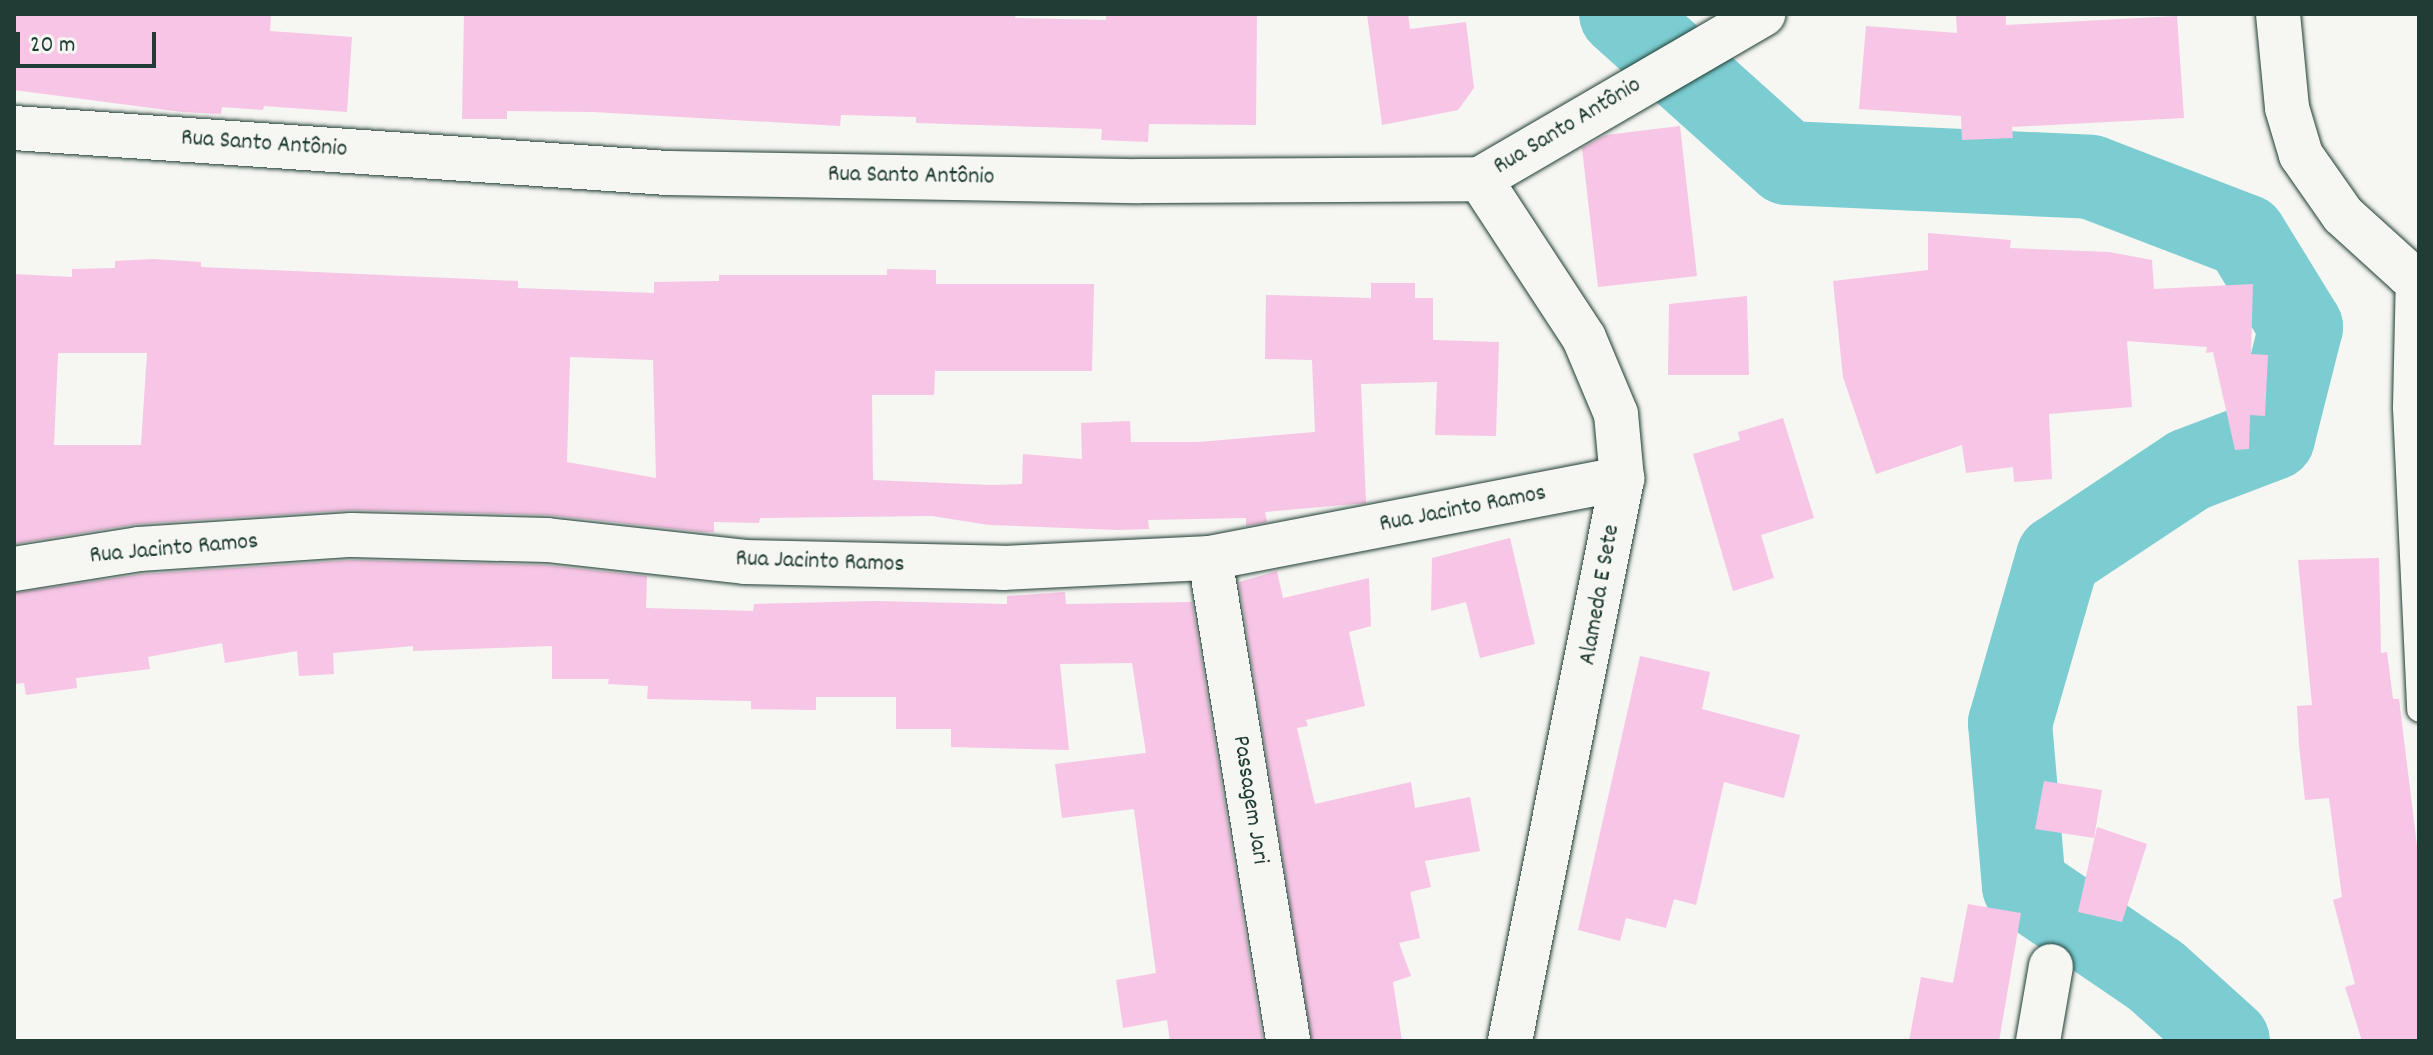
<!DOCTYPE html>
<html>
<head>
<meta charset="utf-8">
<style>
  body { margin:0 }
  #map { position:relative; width:2433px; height:1055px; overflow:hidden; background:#f6f6f2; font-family:Dekko,sans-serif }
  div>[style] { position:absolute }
  .river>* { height:84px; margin:-42px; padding:0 42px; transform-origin:42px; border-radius:42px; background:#7ccdd2 }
  .building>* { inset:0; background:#f7c5e5 }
  .roads { filter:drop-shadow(0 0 2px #1f3d34) drop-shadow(0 0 2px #1f3d34) }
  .lane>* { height:24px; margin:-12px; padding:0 12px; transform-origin:12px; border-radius:12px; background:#f6f6f2 }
  .street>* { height:44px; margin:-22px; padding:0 22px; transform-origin:22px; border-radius:22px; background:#f6f6f2 }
  .secondary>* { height:44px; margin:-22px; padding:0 22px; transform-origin:22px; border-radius:22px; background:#f6f6f2 }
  span { translate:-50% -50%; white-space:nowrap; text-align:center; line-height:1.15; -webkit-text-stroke:6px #f6f6f2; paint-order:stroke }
  .street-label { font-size:24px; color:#1f3d34 }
  .frame { position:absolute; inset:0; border:16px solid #1f3d34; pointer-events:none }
  .scale { position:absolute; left:16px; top:32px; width:140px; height:36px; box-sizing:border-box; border:4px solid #1f3d34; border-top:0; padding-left:10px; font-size:24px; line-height:28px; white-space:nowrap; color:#1f3d34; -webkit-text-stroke:6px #f6f6f2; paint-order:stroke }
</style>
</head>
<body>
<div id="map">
  <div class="river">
    <div style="left:1621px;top:14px;width:223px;rotate:41.9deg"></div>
    <div style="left:1787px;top:163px;width:304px;rotate:2.6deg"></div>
    <div style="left:2091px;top:177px;width:165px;rotate:21deg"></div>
    <div style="left:2245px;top:236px;width:107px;rotate:58.4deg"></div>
    <div style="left:2301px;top:327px;width:114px;rotate:104.2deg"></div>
    <div style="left:2273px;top:438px;width:90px;rotate:159.1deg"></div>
    <div style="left:2189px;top:470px;width:157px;rotate:146.4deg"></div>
    <div style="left:2058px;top:557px;width:173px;rotate:106.1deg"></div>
    <div style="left:2010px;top:723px;width:164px;rotate:85.1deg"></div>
    <div style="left:2024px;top:886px;width:160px;rotate:34.3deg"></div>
    <div style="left:2156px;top:976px;width:97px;rotate:42.1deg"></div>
  </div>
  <div class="building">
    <div style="clip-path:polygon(14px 14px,271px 14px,270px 31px,352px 37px,347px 112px,264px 106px,263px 110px,222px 107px,221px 114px,182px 112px,14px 90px)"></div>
    <div style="clip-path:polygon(464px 14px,1016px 14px,1015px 18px,1106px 20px,1106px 15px,1257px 14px,1256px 125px,1149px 124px,1148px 142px,1101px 140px,1102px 129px,916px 123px,916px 117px,841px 115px,840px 126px,593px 112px,507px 111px,507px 119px,462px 119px)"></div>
    <div style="clip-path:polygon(1367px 14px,1408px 14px,1410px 29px,1466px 22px,1474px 88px,1458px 110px,1382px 125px)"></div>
    <div style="clip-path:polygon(1956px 14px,2006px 14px,2006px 25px,2177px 16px,2184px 118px,2012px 127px,2013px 138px,1962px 140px,1961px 116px,1859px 109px,1866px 26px,1957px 33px)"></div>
    <div style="clip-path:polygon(1680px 126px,1697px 276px,1598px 287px,1582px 148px,1606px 135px)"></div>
    <div style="clip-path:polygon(1928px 233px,2011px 240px,2010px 248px,2109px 252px,2152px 260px,2154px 289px,2253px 284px,2251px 354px,2268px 355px,2265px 416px,2250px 415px,2249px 449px,2235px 450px,2213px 352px,2206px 353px,2207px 347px,2127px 341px,2132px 407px,2049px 414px,2052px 479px,2014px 482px,2013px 467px,1966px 473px,1962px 445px,1876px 474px,1843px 377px,1833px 281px,1928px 270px)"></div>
    <div style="clip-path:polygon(evenodd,154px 259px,201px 262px,201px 267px,518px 281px,518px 288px,654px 293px,654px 282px,719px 281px,719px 275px,887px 275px,887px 269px,936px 270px,936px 284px,1094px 284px,1092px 371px,935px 371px,934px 395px,872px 395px,873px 480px,990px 485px,1022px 484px,1023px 454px,1082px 459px,1081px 423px,1130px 421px,1131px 442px,1198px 442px,1315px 432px,1312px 360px,1265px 359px,1266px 295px,1371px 298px,1371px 283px,1415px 283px,1415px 298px,1433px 298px,1433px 340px,1499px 342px,1496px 436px,1435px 435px,1437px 382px,1361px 384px,1366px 503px,1265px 512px,1267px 522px,1246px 526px,1246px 518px,1148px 520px,1149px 529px,1118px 530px,989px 525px,932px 516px,760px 518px,759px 523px,714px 522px,714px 532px,703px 532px,548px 515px,352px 510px,137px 524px,14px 544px,14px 274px,72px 277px,72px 269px,115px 268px,115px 261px,154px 259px,58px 353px,147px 353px,141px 445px,54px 445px,58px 353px,154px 259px,570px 357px,653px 360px,656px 478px,567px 462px,570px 357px)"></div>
    <div style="clip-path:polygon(1747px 296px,1749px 375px,1668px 375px,1669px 304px)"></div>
    <div style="clip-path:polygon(1783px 418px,1814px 518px,1761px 535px,1774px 578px,1733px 591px,1693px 454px,1740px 440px,1738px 432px)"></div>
    <div style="clip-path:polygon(1510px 538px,1535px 644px,1480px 658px,1466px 602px,1431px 611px,1432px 558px)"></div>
    <div style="clip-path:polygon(2379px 558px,2381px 653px,2387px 652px,2393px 699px,2399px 699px,2419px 862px,2419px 1041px,2362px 1041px,2345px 987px,2355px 984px,2333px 900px,2342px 897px,2329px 798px,2305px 800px,2299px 745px,2297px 706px,2312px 705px,2298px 560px)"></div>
    <div style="clip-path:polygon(352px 560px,545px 565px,647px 576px,646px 608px,753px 611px,754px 604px,873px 601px,1007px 604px,1007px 596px,1065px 592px,1066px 604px,1192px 602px,1263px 1041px,1170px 1041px,1167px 1020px,1123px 1028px,1116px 980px,1156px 973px,1134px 809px,1062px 818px,1055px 764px,1146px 753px,1132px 663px,1060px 664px,1069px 750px,951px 747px,951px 729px,896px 729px,896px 697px,816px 697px,816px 710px,751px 709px,751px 701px,647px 699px,648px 686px,608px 684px,609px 679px,552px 679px,552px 646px,413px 651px,413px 646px,333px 653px,334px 674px,299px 676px,297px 651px,225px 663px,222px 643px,148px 657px,150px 669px,76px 678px,77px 688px,26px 695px,24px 683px,14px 684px,14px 593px,142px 574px)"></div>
    <div style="clip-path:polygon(1277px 571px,1283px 598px,1369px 578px,1371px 626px,1349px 632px,1365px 706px,1306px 720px,1308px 726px,1297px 728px,1315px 804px,1411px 782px,1415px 808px,1470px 797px,1480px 851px,1425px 861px,1431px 887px,1410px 892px,1420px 938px,1399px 943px,1411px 976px,1393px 982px,1402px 1041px,1312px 1041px,1239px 582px)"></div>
    <div style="clip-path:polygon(1640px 656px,1710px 672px,1702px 709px,1800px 735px,1784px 798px,1724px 782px,1696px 905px,1674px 899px,1666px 928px,1626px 918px,1620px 941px,1578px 930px)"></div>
    <div style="clip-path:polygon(2044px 781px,2102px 790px,2094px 838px,2035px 829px)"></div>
    <div style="clip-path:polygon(2097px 827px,2147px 844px,2122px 922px,2078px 912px)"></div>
    <div style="clip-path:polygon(1968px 904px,2021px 913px,1999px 1041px,1909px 1041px,1921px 977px,1953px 983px)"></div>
  </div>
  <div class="roads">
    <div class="lane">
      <div style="left:2408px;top:274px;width:134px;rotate:91.3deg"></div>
      <div style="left:2405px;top:408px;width:302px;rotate:87.3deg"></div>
    </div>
    <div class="street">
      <div style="left:2278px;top:14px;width:94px;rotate:84.5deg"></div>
      <div style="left:2287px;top:108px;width:49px;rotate:73.4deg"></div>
      <div style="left:2301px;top:155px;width:73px;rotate:55deg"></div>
      <div style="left:2343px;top:215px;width:88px;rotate:42.2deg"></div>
      <div style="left:2408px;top:274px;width:11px;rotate:5deg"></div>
      <div style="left:1210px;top:558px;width:489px;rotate:80.8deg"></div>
      <div style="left:14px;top:569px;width:127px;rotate:-9.1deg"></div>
      <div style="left:139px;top:549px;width:213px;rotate:-3.8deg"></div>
      <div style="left:352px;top:535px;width:195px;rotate:1.5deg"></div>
      <div style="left:547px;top:540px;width:199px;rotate:6.3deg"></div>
      <div style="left:745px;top:562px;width:258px;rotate:1.3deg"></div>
      <div style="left:1003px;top:568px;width:207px;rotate:-2.8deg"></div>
      <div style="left:1210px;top:558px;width:420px;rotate:-10.9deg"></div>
      <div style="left:2038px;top:1041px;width:76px;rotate:-80.2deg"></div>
    </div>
    <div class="secondary">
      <div style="left:14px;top:128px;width:656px;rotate:3.94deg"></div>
      <div style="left:668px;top:173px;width:471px;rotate:1deg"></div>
      <div style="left:1139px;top:181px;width:341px;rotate:-0.3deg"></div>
      <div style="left:1480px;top:179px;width:328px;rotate:-30.2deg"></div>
      <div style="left:1480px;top:179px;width:190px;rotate:56.8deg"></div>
      <div style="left:1584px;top:338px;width:82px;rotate:67.2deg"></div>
      <div style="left:1616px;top:414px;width:65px;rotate:84.7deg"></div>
      <div style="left:1622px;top:479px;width:573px;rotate:101.27deg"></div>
    </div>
  </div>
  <div class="street-label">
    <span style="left:1568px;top:127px;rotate:-31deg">Rua Santo Antônio</span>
    <span style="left:264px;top:145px;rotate:4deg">Rua Santo Antônio</span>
    <span style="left:911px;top:177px;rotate:1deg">Rua Santo Antônio</span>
    <span style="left:1463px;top:510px;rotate:-11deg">Rua Jacinto Ramos</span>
    <span style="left:174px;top:550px;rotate:-5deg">Rua Jacinto Ramos</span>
    <span style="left:820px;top:563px;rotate:2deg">Rua Jacinto Ramos</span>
    <span style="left:1601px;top:595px;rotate:-80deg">Alameda E Sete</span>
    <span style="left:1249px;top:800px;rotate:81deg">Passagem Jari</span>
  </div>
  <div class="frame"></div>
  <div class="scale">20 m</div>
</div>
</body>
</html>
